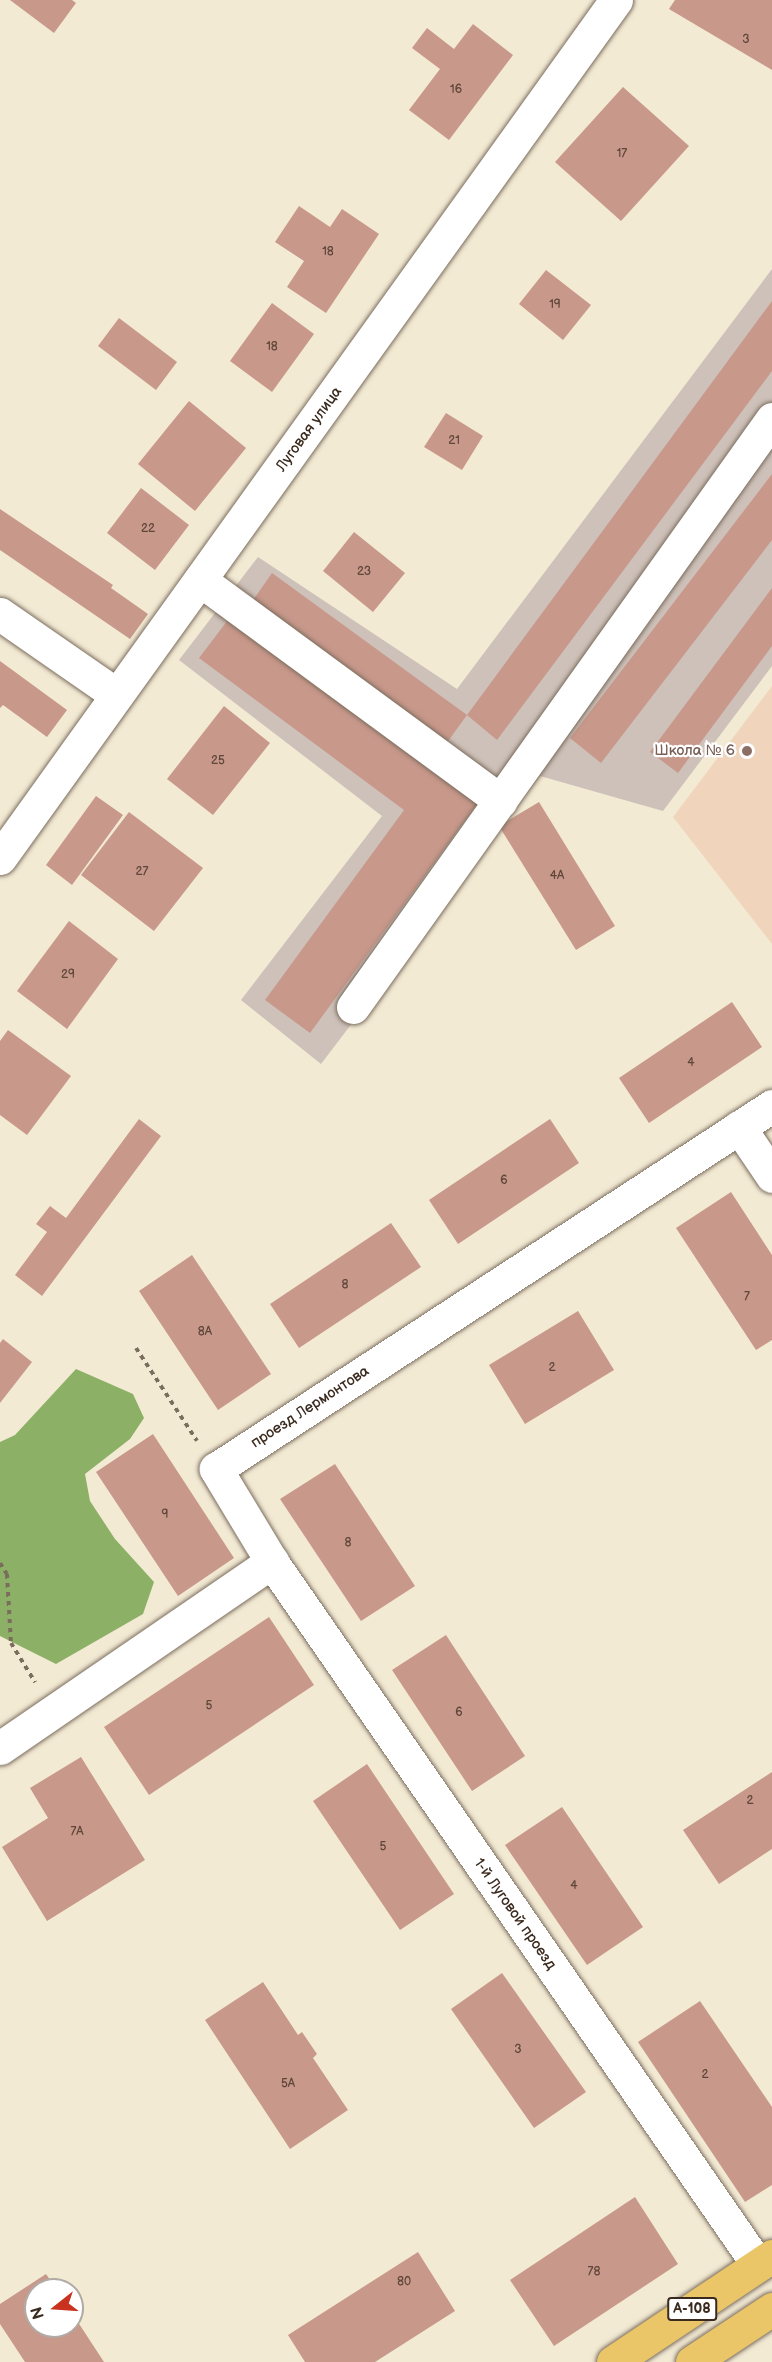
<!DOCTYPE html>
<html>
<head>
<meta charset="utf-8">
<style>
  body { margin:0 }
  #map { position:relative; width:772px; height:2362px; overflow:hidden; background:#f3ead4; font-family:"Balsamiq Sans",sans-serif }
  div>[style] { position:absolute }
  .built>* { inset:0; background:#f0d5bc }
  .industrial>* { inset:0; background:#cec1b9 }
  .forest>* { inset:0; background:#8cb166 }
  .building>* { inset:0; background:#c8988b }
  .path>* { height:4px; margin-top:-2px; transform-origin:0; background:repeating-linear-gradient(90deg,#7b6d5e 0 4.5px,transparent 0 9px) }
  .roads { filter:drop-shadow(0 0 2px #7b6d5e) drop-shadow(0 0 2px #7b6d5e) }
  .minor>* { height:33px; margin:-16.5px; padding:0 16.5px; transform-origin:16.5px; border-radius:16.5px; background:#fff }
  .highway>* { height:33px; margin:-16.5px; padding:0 16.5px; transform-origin:16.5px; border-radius:16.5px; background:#eac669 }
  .dots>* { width:16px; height:16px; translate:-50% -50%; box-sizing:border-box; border:3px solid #fff; border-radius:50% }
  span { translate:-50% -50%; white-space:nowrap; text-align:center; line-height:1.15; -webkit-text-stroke:4.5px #fff; paint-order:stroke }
  .number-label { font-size:12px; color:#5e4639 }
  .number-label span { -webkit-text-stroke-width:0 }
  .shield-label span { padding:2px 4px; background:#fff; border:2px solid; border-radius:4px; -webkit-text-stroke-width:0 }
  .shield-label { font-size:14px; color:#3b2a1e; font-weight:700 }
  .street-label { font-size:15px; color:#3b2a1e }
  .education-label { font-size:15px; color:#785e54 }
  .right { translate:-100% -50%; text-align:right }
  .north { position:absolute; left:24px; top:2278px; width:60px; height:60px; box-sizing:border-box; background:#fff; border:2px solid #b1aaa5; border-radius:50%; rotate:253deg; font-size:16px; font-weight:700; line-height:24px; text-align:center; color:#3b2a1e }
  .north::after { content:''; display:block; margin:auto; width:21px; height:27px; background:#c8321e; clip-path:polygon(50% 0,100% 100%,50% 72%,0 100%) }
</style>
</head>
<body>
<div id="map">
  <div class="built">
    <div style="clip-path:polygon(772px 686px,772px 944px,673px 817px)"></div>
  </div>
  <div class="industrial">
    <div style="clip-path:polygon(772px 269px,772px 666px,663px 811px,540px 776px,321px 1064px,241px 1000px,382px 816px,179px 660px,258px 557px,457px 689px)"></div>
  </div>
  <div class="forest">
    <div style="clip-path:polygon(76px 1369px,133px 1394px,144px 1418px,130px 1439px,85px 1474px,90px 1501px,115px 1539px,154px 1582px,143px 1614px,56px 1664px,0 1636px,0 1442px,15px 1435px)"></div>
  </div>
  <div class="building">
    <div style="clip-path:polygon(10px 0,72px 0,76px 3px,54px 33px)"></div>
    <div style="clip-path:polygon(675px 0,772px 0,772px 70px,669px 9px)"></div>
    <div style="clip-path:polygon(473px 24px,513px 55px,449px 140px,409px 110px,440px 69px,412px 48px,427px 28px,454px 49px)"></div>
    <div style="clip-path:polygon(623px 87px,689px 146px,621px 221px,555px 162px)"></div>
    <div style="clip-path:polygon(299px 206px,330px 227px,342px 209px,379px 234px,326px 313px,287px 287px,304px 261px,275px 242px)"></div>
    <div style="clip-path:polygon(546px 270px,591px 305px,563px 340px,519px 304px)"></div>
    <div style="clip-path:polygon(772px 301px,772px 371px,497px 740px,467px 715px,443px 748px,249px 606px,272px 573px,467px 715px)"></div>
    <div style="clip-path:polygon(272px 303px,314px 334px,272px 392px,230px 361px)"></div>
    <div style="clip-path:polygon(119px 318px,177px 362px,156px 390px,98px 346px)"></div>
    <div style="clip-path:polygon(189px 401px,246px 448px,195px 511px,138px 464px)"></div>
    <div style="clip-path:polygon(446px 413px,483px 436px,462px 470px,424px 447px)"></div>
    <div style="clip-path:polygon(772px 474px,772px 540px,601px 763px,570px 738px)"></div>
    <div style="clip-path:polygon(141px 488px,189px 525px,155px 570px,107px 533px)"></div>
    <div style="clip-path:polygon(0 509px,113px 585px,111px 588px,148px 614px,130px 639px,0 550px)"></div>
    <div style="clip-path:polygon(354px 532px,405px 573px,373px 612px,323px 571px)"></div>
    <div style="clip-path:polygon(772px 588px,772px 646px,678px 773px,650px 752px)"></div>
    <div style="clip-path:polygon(231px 616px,480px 800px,310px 1033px,265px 1000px,404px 810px,199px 658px)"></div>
    <div style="clip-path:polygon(0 661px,67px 710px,47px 737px,3px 705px,0 708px)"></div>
    <div style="clip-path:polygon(224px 706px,270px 743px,213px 815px,167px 779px)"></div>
    <div style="clip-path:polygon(96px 796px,123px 815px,72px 885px,46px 865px)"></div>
    <div style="clip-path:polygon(539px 802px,615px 926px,576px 950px,499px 826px)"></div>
    <div style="clip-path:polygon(129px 812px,203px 868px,154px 931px,81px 875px)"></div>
    <div style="clip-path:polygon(69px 921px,118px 959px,67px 1029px,17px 991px)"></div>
    <div style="clip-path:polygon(732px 1002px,762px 1047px,649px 1123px,619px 1078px)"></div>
    <div style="clip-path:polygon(8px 1030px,71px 1076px,27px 1135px,0 1115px,0 1041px)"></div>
    <div style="clip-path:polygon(139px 1119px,161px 1136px,42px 1296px,15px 1275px,47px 1232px,36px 1224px,50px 1206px,66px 1218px)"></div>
    <div style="clip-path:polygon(550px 1119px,579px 1163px,458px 1244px,429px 1200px)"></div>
    <div style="clip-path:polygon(731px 1192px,772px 1255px,772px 1340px,756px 1350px,676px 1228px)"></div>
    <div style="clip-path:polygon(391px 1223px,421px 1267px,299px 1348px,270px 1304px)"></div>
    <div style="clip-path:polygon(192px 1255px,271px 1374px,218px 1410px,139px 1291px)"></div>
    <div style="clip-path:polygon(578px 1311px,614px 1370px,525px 1424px,489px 1365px)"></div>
    <div style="clip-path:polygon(3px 1339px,32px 1362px,0 1403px,0 1343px)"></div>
    <div style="clip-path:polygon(153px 1434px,234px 1558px,178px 1596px,96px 1472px)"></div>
    <div style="clip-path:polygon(335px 1464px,415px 1586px,361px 1621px,280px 1499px)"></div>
    <div style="clip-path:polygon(269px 1617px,314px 1685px,149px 1795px,104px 1727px)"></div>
    <div style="clip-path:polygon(446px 1635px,525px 1756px,472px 1791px,392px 1670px)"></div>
    <div style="clip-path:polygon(81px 1757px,145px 1860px,47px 1921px,2px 1847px,48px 1818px,30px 1788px)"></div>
    <div style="clip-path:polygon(367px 1764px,454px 1894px,400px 1930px,313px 1801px)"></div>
    <div style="clip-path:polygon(772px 1772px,772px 1849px,719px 1884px,683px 1830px)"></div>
    <div style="clip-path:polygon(562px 1807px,643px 1927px,587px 1965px,505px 1845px)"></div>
    <div style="clip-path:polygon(502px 1973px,586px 2092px,534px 2128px,451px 2009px)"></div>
    <div style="clip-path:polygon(263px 1982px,298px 2035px,302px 2032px,317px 2054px,313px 2058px,348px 2110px,290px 2149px,205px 2020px)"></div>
    <div style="clip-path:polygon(700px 2001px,772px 2107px,772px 2185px,745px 2202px,638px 2042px)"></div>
    <div style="clip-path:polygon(635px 2197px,678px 2264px,554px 2346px,510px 2280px)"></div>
    <div style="clip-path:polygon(418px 2252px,455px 2311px,375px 2362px,305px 2362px,288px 2335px)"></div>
    <div style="clip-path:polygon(46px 2274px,57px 2290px,36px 2290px,36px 2326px,72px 2326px,72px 2313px,104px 2362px,25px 2362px,0 2324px,0 2304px)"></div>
  </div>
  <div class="path">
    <div style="left:136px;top:1348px;width:111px;rotate:56.7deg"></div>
    <div style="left:0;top:1563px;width:13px;rotate:58deg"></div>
    <div style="left:7px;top:1574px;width:69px;rotate:86.7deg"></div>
    <div style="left:11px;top:1643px;width:46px;rotate:58.4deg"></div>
  </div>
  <div class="roads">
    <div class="minor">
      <div style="left:200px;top:580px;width:373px;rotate:36.3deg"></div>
      <div style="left:0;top:614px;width:142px;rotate:34.7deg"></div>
      <div style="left:0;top:858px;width:1056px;rotate:-54.32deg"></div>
      <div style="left:353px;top:1007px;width:722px;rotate:-54.53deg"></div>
      <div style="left:739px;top:1127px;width:59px;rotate:56deg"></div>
      <div style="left:0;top:1748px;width:330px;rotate:-34.4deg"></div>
      <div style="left:758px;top:2265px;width:855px;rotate:-124.66deg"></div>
      <div style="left:272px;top:1562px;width:109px;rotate:-121.1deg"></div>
      <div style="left:216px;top:1469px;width:664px;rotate:-33.14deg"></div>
    </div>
    <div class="highway">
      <div style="left:613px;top:2362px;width:191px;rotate:-33.7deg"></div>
      <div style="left:692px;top:2362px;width:96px;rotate:-33.5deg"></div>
    </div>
  </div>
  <div class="dots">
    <div style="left:747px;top:751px;background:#8d6e63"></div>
  </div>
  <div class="number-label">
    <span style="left:746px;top:40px">3</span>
    <span style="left:456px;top:90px">16</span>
    <span style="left:622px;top:154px">17</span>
    <span style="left:328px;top:252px">18</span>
    <span style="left:555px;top:305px">19</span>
    <span style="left:272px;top:347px">18</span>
    <span style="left:454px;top:441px">21</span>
    <span style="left:148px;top:529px">22</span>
    <span style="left:364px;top:572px">23</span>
    <span style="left:218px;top:761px">25</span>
    <span style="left:142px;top:872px">27</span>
    <span style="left:557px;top:876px">4А</span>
    <span style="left:68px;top:975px">29</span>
    <span style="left:691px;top:1063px">4</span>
    <span style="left:504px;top:1181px">6</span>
    <span style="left:345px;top:1285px">8</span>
    <span style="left:747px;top:1297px">7</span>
    <span style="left:205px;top:1332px">8А</span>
    <span style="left:552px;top:1368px">2</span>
    <span style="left:165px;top:1515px">9</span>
    <span style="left:348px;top:1543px">8</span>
    <span style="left:209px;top:1706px">5</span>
    <span style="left:459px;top:1713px">6</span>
    <span style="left:750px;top:1801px">2</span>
    <span style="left:77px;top:1832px">7А</span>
    <span style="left:383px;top:1847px">5</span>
    <span style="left:574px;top:1886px">4</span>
    <span style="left:518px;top:2050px">3</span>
    <span style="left:705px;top:2075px">2</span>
    <span style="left:288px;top:2084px">5А</span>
    <span style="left:594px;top:2272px">78</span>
    <span style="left:404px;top:2282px">80</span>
  </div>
  <div class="shield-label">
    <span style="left:692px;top:2309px">А-108</span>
  </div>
  <div class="street-label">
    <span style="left:309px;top:429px;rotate:-54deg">Луговая улица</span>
    <span style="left:310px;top:1407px;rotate:-33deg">проезд Лермонтова</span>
    <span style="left:515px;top:1914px;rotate:55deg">1-й Луговой проезд</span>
  </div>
  <div class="education-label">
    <span class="right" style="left:735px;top:751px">Школа № 6</span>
  </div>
  <div class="north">N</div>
</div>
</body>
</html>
